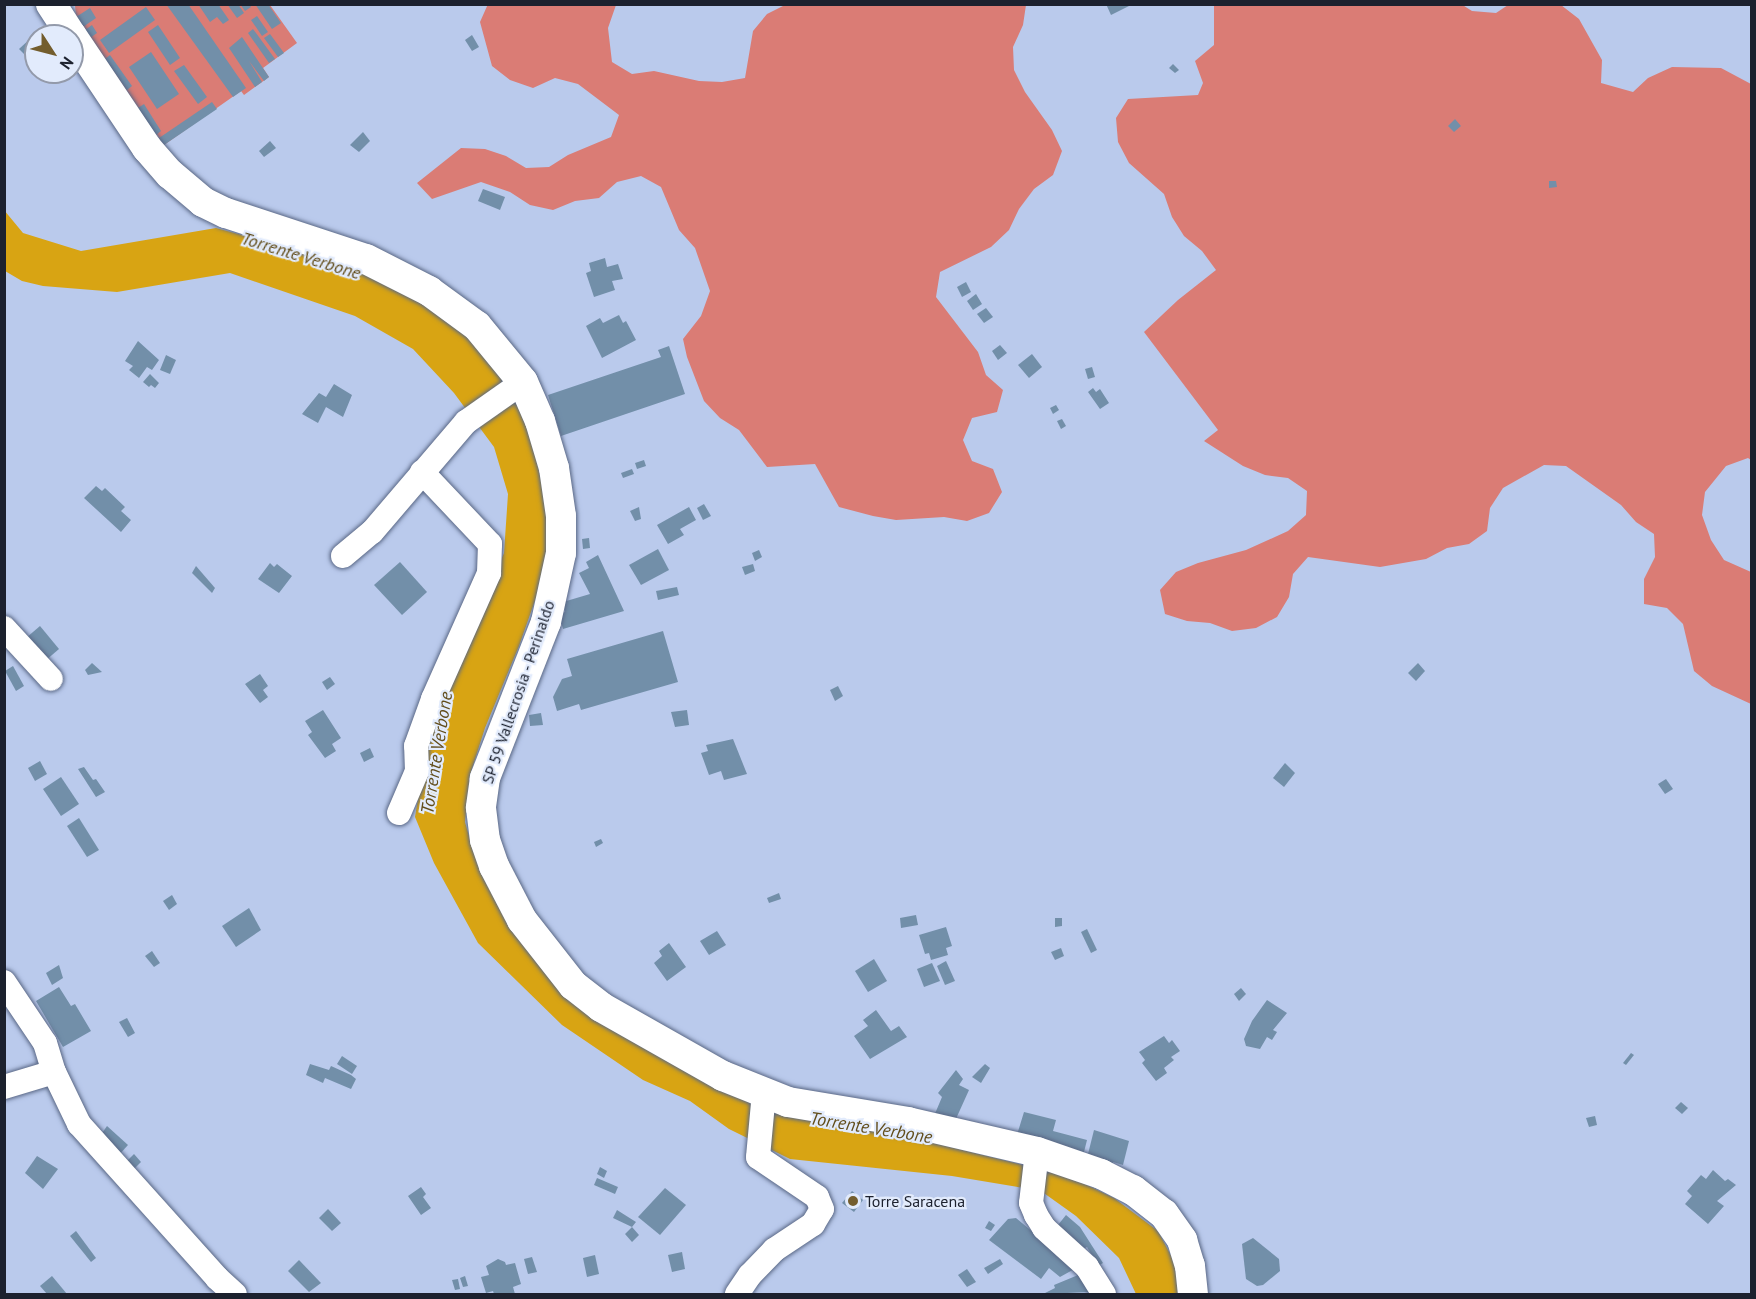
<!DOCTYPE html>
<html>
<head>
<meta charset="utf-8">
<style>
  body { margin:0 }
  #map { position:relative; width:1756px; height:1299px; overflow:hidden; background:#bacaec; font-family:"PT Sans",sans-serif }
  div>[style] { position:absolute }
  .green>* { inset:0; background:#da7c75 }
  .water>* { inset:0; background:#d8a413 }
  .building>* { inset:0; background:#728fa9 }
  .roads { filter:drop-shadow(0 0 2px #596785) drop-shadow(0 0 2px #596785) }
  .minor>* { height:24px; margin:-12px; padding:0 12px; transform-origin:12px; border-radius:12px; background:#fff }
  .major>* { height:30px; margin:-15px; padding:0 15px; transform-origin:15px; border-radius:15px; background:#fff }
  .dots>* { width:16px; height:16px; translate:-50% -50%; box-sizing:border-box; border:3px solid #e2ebfc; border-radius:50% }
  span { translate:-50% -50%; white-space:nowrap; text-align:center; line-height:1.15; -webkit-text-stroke:4.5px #e2ebfc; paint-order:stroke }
  .street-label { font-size:16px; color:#1c212e }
  .poi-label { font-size:16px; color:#1c212e }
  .left { translate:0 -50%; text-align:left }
  .water-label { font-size:18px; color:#624d1b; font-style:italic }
  .frame { position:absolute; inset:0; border:6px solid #1c212e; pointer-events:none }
  .north { position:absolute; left:24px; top:24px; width:60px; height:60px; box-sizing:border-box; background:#e2ebfc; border:2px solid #939aaa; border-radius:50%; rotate:126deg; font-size:16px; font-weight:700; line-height:24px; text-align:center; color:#1c212e }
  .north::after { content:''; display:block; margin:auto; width:21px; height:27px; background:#735d2d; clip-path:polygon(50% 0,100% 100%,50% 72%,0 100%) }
</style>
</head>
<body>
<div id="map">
  <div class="green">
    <div style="clip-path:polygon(488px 4px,616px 5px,608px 28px,612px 62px,632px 74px,654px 71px,699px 81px,722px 82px,745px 78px,753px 31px,767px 14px,785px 5px,1026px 5px,1023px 25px,1013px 47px,1014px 70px,1025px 92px,1052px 130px,1062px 151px,1053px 175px,1034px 189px,1019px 209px,1009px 230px,991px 247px,940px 272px,936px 297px,978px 352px,986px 375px,1003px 390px,997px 412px,972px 418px,963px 440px,972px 461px,993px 469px,1002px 492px,989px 513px,967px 521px,944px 517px,896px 520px,873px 516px,839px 507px,815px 464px,767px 467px,739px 430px,720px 418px,704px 401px,687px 357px,683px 339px,701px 316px,710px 291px,695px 248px,679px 230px,661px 187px,641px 176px,617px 182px,599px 198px,575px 201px,553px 210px,530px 205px,510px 192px,481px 182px,432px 199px,417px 183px,461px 148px,485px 149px,506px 156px,526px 168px,549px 167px,568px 155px,611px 137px,619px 115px,578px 84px,555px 78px,533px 88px,510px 80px,492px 66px,480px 22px)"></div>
    <div style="clip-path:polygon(1461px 4px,1472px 11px,1496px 13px,1508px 5px,1561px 5px,1579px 19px,1602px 60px,1601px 83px,1633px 92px,1648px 78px,1672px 67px,1721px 68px,1751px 84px,1751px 460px,1748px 458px,1726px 466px,1705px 492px,1702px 515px,1711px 540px,1724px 560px,1751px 572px,1751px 704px,1712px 686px,1694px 671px,1683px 624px,1667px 608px,1644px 604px,1644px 579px,1655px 557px,1654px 534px,1636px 522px,1621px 505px,1566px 466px,1544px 465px,1503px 488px,1490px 508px,1487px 531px,1469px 544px,1447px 548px,1426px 559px,1380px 567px,1308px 557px,1293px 574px,1289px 597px,1277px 617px,1256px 628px,1232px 631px,1210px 623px,1187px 621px,1165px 614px,1160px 590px,1176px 572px,1198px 563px,1246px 550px,1288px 531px,1306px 515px,1307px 491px,1288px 478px,1265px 475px,1243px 466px,1204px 441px,1218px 430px,1144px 332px,1178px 300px,1216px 270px,1202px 251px,1184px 236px,1172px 217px,1164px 194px,1129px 163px,1118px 142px,1116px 118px,1128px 99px,1198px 95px,1203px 83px,1195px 61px,1214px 45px,1214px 5px)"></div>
    <div style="clip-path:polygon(75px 5px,270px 5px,297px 43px,263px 68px,269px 77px,244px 95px,241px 91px,164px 145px,76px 17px)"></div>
  </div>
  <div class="water">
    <div style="clip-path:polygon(4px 210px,23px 233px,81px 251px,216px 228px,358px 266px,411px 295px,473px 340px,507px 379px,526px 418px,547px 504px,550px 558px,519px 646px,485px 728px,470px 775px,465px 822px,473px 850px,571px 999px,890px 1132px,1068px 1176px,1114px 1198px,1158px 1231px,1178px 1269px,1182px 1294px,1136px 1294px,1119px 1258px,1076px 1216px,1041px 1191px,952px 1176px,790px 1159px,729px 1129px,690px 1101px,643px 1080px,562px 1025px,478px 943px,434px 863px,415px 817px,430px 724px,504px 553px,508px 494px,494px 447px,454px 393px,413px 349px,355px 316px,230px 273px,117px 292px,43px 286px,22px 281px,5px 271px)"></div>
  </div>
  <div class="building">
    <div style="clip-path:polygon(166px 4px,188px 4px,246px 88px,233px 97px)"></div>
    <div style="clip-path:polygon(198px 4px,218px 4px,229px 20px,223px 24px,217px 17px,210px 22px)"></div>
    <div style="clip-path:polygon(227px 4px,238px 4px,244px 13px,237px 18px)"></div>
    <div style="clip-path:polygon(240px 4px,249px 4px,251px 7px,245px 11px)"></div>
    <div style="clip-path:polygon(255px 4px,268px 4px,281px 23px,272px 29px)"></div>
    <div style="clip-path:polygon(1106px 4px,1133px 4px,1111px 15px)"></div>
    <div style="clip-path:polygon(146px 7px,155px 20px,109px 53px,100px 40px)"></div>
    <div style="clip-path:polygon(90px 8px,96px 18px,83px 27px,76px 17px)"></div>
    <div style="clip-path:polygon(257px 16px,268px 32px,262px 36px,251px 20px)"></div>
    <div style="clip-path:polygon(92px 25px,97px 33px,90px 38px,85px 30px)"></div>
    <div style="clip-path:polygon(158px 25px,180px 58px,170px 65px,148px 32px)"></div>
    <div style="clip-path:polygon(253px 29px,275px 59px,269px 63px,248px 33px)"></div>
    <div style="clip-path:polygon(270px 34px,284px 53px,278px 57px,264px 38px)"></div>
    <div style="clip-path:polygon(472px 35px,479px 47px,472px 51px,465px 40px)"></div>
    <div style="clip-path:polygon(242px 37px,269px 77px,264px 81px,249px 61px,262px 82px,255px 87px,229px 48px)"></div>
    <div style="clip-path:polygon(31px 38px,36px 43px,36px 51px,28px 58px,19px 49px)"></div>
    <div style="clip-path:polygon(151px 52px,179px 94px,157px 109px,129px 67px)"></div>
    <div style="clip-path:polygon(110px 55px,132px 86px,127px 90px,105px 59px)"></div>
    <div style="clip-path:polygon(1173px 64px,1179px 70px,1175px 73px,1169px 68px)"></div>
    <div style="clip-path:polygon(184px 65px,207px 97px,198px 104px,174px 71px)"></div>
    <div style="clip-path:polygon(212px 102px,217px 109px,164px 145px,159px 138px)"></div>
    <div style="clip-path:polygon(144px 104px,161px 131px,156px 135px,138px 108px)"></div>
    <div style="clip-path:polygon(1455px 119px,1461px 126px,1454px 132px,1448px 126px)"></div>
    <div style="clip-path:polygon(363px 132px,370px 141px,359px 152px,350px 145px)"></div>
    <div style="clip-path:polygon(270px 141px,276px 148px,264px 157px,259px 151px)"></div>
    <div style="clip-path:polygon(1549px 181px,1556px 181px,1557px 187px,1549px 188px)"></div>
    <div style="clip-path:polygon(483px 189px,505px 197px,500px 210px,478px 201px)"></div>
    <div style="clip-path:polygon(605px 258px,607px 267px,618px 264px,623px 279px,612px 281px,615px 290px,594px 297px,586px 273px,591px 271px,589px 263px)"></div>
    <div style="clip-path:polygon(966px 282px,971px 292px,962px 297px,957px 287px)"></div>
    <div style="clip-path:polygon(976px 294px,982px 304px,973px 310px,967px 301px)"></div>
    <div style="clip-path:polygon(986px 308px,993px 317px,984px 323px,977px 314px)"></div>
    <div style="clip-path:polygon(619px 315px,623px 323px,626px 321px,636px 340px,602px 358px,586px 326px,600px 318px,603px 323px)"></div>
    <div style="clip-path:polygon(138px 341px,159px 360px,152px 370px,147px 367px,139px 378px,129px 370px,133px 366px,125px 361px)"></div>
    <div style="clip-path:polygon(1000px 345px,1007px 353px,998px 360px,992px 351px)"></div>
    <div style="clip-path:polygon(669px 346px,685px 394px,561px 436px,548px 395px,661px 357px,658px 350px)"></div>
    <div style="clip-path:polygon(1032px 354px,1042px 367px,1029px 378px,1018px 365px)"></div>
    <div style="clip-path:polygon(166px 355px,176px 360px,170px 374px,160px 370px)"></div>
    <div style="clip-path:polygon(1092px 367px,1095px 377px,1088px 379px,1085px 369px)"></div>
    <div style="clip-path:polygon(150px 374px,159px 383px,155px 388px,151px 385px,149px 387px,143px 382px)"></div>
    <div style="clip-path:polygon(334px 384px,352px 395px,343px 417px,326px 407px,318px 423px,302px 414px,319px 393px,326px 397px)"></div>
    <div style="clip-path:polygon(1093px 388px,1096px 392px,1100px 389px,1109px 403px,1100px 409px,1088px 392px)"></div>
    <div style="clip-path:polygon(1056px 405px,1059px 410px,1053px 414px,1050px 408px)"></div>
    <div style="clip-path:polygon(1062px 419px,1066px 426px,1061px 429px,1057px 421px)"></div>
    <div style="clip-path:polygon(644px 460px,646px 466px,637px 469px,635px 463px)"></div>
    <div style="clip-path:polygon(632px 469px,634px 474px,623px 478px,621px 473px)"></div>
    <div style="clip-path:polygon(96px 486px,102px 491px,105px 488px,125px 507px,121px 511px,131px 520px,121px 532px,84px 498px)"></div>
    <div style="clip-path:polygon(704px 504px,711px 516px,703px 520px,697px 508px)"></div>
    <div style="clip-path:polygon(639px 507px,641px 519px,635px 521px,630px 511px)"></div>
    <div style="clip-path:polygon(689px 507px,696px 520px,680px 529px,684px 535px,668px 544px,657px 525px)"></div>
    <div style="clip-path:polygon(589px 538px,590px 548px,583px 549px,582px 539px)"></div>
    <div style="clip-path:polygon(658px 549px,669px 570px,641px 585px,629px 565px)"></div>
    <div style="clip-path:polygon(759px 550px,762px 557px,755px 561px,752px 553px)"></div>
    <div style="clip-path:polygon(598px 555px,624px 611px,563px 629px,559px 614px,565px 612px,563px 602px,590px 594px,579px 573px,589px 568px,586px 562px)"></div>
    <div style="clip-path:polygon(400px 562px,427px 592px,402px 615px,374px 585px)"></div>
    <div style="clip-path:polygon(270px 563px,274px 567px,277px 564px,292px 576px,279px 593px,258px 579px)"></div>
    <div style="clip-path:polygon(753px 564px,755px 571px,745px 575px,742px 567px)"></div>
    <div style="clip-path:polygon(196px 566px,215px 588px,212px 593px,192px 573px)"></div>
    <div style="clip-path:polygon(677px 587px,679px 595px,658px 600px,656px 591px)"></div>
    <div style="clip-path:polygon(40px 626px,59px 649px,45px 661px,26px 638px)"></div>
    <div style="clip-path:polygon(663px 631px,678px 682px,581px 710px,579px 704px,557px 711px,553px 697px,562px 679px,572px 676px,567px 659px)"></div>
    <div style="clip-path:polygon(92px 663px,102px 672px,88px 675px,85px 670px)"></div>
    <div style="clip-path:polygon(1418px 663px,1425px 671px,1416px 681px,1408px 673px)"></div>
    <div style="clip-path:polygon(13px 666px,24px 686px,16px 691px,5px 671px)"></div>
    <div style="clip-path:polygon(260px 674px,268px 686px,263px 690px,268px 697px,260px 703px,245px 684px)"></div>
    <div style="clip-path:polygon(330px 677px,335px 684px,327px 690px,322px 682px)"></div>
    <div style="clip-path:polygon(838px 686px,843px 696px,835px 701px,830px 690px)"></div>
    <div style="clip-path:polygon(323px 710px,341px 738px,332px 744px,336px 751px,325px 758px,308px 735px,312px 732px,305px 721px)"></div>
    <div style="clip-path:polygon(687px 710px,689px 725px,675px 727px,671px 712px)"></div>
    <div style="clip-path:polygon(541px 713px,543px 725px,530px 726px,529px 715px)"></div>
    <div style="clip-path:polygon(733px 739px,747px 774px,724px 780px,721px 771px,709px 775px,701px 753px,708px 751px,706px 745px)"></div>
    <div style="clip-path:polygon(370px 748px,374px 757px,364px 762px,360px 753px)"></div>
    <div style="clip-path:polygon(40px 761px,47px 774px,35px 781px,28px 768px)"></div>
    <div style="clip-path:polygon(1285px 763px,1295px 773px,1284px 787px,1273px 778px)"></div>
    <div style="clip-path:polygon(84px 767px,93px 780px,96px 779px,105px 792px,96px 797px,78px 769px)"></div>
    <div style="clip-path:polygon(61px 777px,79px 804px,61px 816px,43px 789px)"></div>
    <div style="clip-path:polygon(1666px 779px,1673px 789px,1665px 794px,1658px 784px)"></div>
    <div style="clip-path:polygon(79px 818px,99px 850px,87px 857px,67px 826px)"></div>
    <div style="clip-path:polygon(601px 839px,603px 843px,596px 847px,594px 842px)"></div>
    <div style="clip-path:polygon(779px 893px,781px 899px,769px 903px,767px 898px)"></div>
    <div style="clip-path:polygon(172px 895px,177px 904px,169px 910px,163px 901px)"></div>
    <div style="clip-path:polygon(249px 908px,261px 930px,236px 947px,222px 926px)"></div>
    <div style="clip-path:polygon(916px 915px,918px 925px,901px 928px,900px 918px)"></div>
    <div style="clip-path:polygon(1055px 918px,1062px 918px,1062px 926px,1055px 927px)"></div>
    <div style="clip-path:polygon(946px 927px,952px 946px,946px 948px,948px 955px,931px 960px,929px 953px,925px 954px,919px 935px)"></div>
    <div style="clip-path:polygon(1087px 929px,1097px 950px,1091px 953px,1081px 932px)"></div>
    <div style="clip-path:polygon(717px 931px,726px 945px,709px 955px,700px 941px)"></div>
    <div style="clip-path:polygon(669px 943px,686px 967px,667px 981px,654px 963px,662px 956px,659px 951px)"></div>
    <div style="clip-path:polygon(1061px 948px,1064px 956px,1055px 960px,1051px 952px)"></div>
    <div style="clip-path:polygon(152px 951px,160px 963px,154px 967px,145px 956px)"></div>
    <div style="clip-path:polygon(874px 959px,887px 981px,868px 992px,855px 971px)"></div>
    <div style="clip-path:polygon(946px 961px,955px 981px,945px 985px,937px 966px)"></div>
    <div style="clip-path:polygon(932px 963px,940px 981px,924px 987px,917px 969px)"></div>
    <div style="clip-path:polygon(59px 965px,63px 978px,52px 985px,46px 973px)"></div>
    <div style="clip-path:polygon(59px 987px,71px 1006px,75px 1004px,91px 1031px,63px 1047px,36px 1001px)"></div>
    <div style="clip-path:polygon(1241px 988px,1246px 994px,1239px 1001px,1234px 994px)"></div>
    <div style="clip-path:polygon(1267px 1000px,1287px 1013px,1273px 1030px,1277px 1032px,1272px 1040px,1267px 1037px,1260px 1049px,1246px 1046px,1244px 1039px,1252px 1021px)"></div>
    <div style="clip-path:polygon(876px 1010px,891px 1031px,899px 1026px,907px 1037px,870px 1059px,854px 1036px,868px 1026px,863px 1020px)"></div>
    <div style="clip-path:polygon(127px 1018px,135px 1033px,128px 1037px,119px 1022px)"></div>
    <div style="clip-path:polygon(1164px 1036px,1169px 1043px,1172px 1040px,1180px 1051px,1171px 1057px,1174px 1060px,1164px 1068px,1167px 1073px,1156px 1081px,1142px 1063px,1145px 1060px,1139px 1052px)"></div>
    <div style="clip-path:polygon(1631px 1053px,1634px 1055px,1626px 1065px,1623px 1063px)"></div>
    <div style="clip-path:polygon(342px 1056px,357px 1066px,352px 1074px,337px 1064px)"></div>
    <div style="clip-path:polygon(310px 1064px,329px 1070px,331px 1066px,351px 1075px,356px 1079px,351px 1089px,325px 1078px,323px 1083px,306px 1075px)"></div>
    <div style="clip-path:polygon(985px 1064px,990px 1068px,981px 1083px,972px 1077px)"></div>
    <div style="clip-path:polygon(956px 1070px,963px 1079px,959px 1085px,969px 1090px,955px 1121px,934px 1116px,942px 1097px,938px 1093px)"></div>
    <div style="clip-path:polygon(1681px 1102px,1688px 1108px,1682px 1114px,1675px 1108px)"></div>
    <div style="clip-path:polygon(1024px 1112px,1056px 1120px,1053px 1131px,1087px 1140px,1083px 1156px,1016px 1138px)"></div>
    <div style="clip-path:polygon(1595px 1116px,1597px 1125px,1589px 1127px,1586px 1118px)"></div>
    <div style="clip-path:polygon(107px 1126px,128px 1145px,117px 1157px,98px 1139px)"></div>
    <div style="clip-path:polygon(1094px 1130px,1129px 1141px,1123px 1165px,1113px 1162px,1112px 1164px,1088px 1154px)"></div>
    <div style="clip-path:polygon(134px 1154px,141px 1162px,132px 1171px,124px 1164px)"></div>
    <div style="clip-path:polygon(37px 1156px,58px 1169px,43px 1189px,25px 1173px)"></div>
    <div style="clip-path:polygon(600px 1167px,607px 1171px,604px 1178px,597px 1174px)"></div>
    <div style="clip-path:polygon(1713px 1170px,1725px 1181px,1728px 1179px,1736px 1185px,1717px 1201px,1724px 1206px,1708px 1224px,1685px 1204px,1692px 1196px,1687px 1191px,1701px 1175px,1706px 1179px)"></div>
    <div style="clip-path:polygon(597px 1178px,618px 1187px,615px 1194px,594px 1185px)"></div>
    <div style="clip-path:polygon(421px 1187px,426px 1194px,423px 1197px,431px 1208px,421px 1215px,408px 1196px)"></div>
    <div style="clip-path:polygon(665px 1188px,686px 1205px,660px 1235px,638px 1217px)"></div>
    <div style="clip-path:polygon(852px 1191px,863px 1200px,854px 1212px,842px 1203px)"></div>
    <div style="clip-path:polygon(328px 1209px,341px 1223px,332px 1231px,319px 1218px)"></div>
    <div style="clip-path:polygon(617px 1210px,636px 1222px,632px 1227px,639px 1235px,632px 1242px,625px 1234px,632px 1227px,613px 1218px)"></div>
    <div style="clip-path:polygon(1066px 1215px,1080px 1227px,1103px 1263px,1098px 1266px,1087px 1247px,1077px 1252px,1054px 1230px)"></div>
    <div style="clip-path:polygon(1016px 1218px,1058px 1253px,1078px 1267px,1060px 1277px,1049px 1268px,1041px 1279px,989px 1240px,1008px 1219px)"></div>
    <div style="clip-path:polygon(989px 1221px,995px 1225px,991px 1231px,985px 1228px)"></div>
    <div style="clip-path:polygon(76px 1231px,96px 1258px,91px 1262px,70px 1236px)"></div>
    <div style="clip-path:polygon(1253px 1238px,1279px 1259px,1280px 1271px,1263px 1285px,1257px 1286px,1246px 1279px,1242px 1244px)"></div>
    <div style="clip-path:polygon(682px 1252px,685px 1269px,672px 1272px,668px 1255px)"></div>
    <div style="clip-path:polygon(595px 1255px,599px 1274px,587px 1277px,583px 1258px)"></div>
    <div style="clip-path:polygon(532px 1257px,537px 1272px,528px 1274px,524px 1259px)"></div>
    <div style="clip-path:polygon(498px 1259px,505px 1262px,506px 1265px,515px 1263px,521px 1284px,513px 1287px,515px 1294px,494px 1294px,493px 1291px,486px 1293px,481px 1277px,489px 1275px,486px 1266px)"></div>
    <div style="clip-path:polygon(1000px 1259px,1003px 1264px,988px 1274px,984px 1268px)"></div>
    <div style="clip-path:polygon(299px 1260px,321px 1283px,309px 1292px,288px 1271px)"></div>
    <div style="clip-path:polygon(967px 1269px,976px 1282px,967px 1287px,958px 1275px)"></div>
    <div style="clip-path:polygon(1083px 1273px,1091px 1292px,1043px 1294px,1055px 1288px,1054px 1285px)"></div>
    <div style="clip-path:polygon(52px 1276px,67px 1294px,47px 1294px,40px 1286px)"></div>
    <div style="clip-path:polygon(465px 1276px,468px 1286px,463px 1287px,460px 1278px)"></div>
    <div style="clip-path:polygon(458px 1279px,460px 1289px,455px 1290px,452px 1280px)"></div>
  </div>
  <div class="roads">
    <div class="minor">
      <div style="left:343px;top:556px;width:38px;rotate:-40deg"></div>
      <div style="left:372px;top:532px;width:145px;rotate:-49.5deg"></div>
      <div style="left:466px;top:422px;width:70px;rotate:-35.1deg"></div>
      <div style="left:4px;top:628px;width:69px;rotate:47.3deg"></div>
      <div style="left:399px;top:813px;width:46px;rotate:-66.8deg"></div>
      <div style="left:417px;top:771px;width:25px;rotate:-92deg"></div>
      <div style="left:416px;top:746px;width:50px;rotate:-70.1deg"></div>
      <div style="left:433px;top:699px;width:138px;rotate:-66deg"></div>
      <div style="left:489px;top:573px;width:29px;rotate:-88deg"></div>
      <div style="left:490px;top:544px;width:99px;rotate:-133.4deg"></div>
      <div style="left:4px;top:982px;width:73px;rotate:56.1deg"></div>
      <div style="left:45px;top:1043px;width:30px;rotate:73deg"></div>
      <div style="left:54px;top:1072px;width:58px;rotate:64.3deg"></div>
      <div style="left:79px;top:1124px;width:207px;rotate:48.1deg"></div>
      <div style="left:217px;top:1278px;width:24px;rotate:42deg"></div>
      <div style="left:4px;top:1087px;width:52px;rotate:-16.7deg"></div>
      <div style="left:1037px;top:1152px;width:51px;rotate:96.7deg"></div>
      <div style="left:1031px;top:1203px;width:13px;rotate:67deg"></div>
      <div style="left:1036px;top:1215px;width:15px;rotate:58deg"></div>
      <div style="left:1044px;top:1228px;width:58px;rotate:42.2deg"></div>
      <div style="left:1087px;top:1267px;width:32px;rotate:58deg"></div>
      <div style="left:737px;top:1294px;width:23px;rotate:-56deg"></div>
      <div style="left:750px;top:1275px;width:35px;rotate:-46deg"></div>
      <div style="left:774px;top:1250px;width:47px;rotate:-33.7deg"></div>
      <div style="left:813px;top:1224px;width:17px;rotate:-59deg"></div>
      <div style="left:822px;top:1209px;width:13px;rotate:-113deg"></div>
      <div style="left:817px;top:1197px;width:71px;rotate:-145.9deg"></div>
      <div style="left:758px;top:1157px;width:65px;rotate:-84.7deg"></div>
    </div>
    <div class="major">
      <div style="left:51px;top:4px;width:38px;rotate:57deg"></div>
      <div style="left:72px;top:36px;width:135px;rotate:56.2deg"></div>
      <div style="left:147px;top:148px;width:35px;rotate:49deg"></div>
      <div style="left:170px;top:174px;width:43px;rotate:40.3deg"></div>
      <div style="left:203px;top:202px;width:25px;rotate:26deg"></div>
      <div style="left:226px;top:213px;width:147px;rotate:18.2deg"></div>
      <div style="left:366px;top:259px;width:71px;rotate:26.9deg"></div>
      <div style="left:429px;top:291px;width:59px;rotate:36.1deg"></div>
      <div style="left:477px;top:326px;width:72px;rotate:50.6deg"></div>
      <div style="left:523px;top:382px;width:43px;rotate:66.4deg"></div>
      <div style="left:540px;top:421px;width:49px;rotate:73.4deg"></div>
      <div style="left:554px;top:468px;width:49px;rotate:81.7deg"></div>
      <div style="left:561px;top:516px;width:37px;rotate:90deg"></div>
      <div style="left:561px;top:553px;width:71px;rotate:102.3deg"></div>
      <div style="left:546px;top:622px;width:168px;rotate:111.4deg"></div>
      <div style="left:485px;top:778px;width:30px;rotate:98deg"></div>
      <div style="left:481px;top:808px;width:32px;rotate:83deg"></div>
      <div style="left:485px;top:840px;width:28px;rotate:71deg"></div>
      <div style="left:494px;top:866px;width:61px;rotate:62.6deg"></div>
      <div style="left:522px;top:920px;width:83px;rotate:51.9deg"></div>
      <div style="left:573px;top:985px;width:36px;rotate:38deg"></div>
      <div style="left:601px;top:1007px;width:140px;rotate:29.5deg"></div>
      <div style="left:723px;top:1076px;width:70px;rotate:21.8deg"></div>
      <div style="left:788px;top:1102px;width:122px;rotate:9.5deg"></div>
      <div style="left:908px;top:1122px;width:132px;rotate:13.1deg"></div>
      <div style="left:1037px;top:1152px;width:68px;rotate:19deg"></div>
      <div style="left:1101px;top:1174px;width:36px;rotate:27deg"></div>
      <div style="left:1133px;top:1190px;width:39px;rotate:38deg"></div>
      <div style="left:1164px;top:1214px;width:32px;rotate:55deg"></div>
      <div style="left:1182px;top:1240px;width:27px;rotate:73deg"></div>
      <div style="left:1190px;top:1266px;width:28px;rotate:84deg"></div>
    </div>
  </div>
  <div class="dots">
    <div style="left:853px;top:1201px;background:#735d2d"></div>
  </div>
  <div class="street-label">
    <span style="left:518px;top:692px;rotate:-71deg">SP 59 Vallecrosia - Perinaldo</span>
  </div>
  <div class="poi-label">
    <span class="left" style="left:865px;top:1201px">Torre Saracena</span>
  </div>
  <div class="water-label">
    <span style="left:301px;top:256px;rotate:17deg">Torrente Verbone</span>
    <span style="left:437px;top:753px;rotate:-81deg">Torrente Verbone</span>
    <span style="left:871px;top:1128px;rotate:9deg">Torrente Verbone</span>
  </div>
  <div class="frame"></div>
  <div class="north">N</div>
</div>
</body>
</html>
